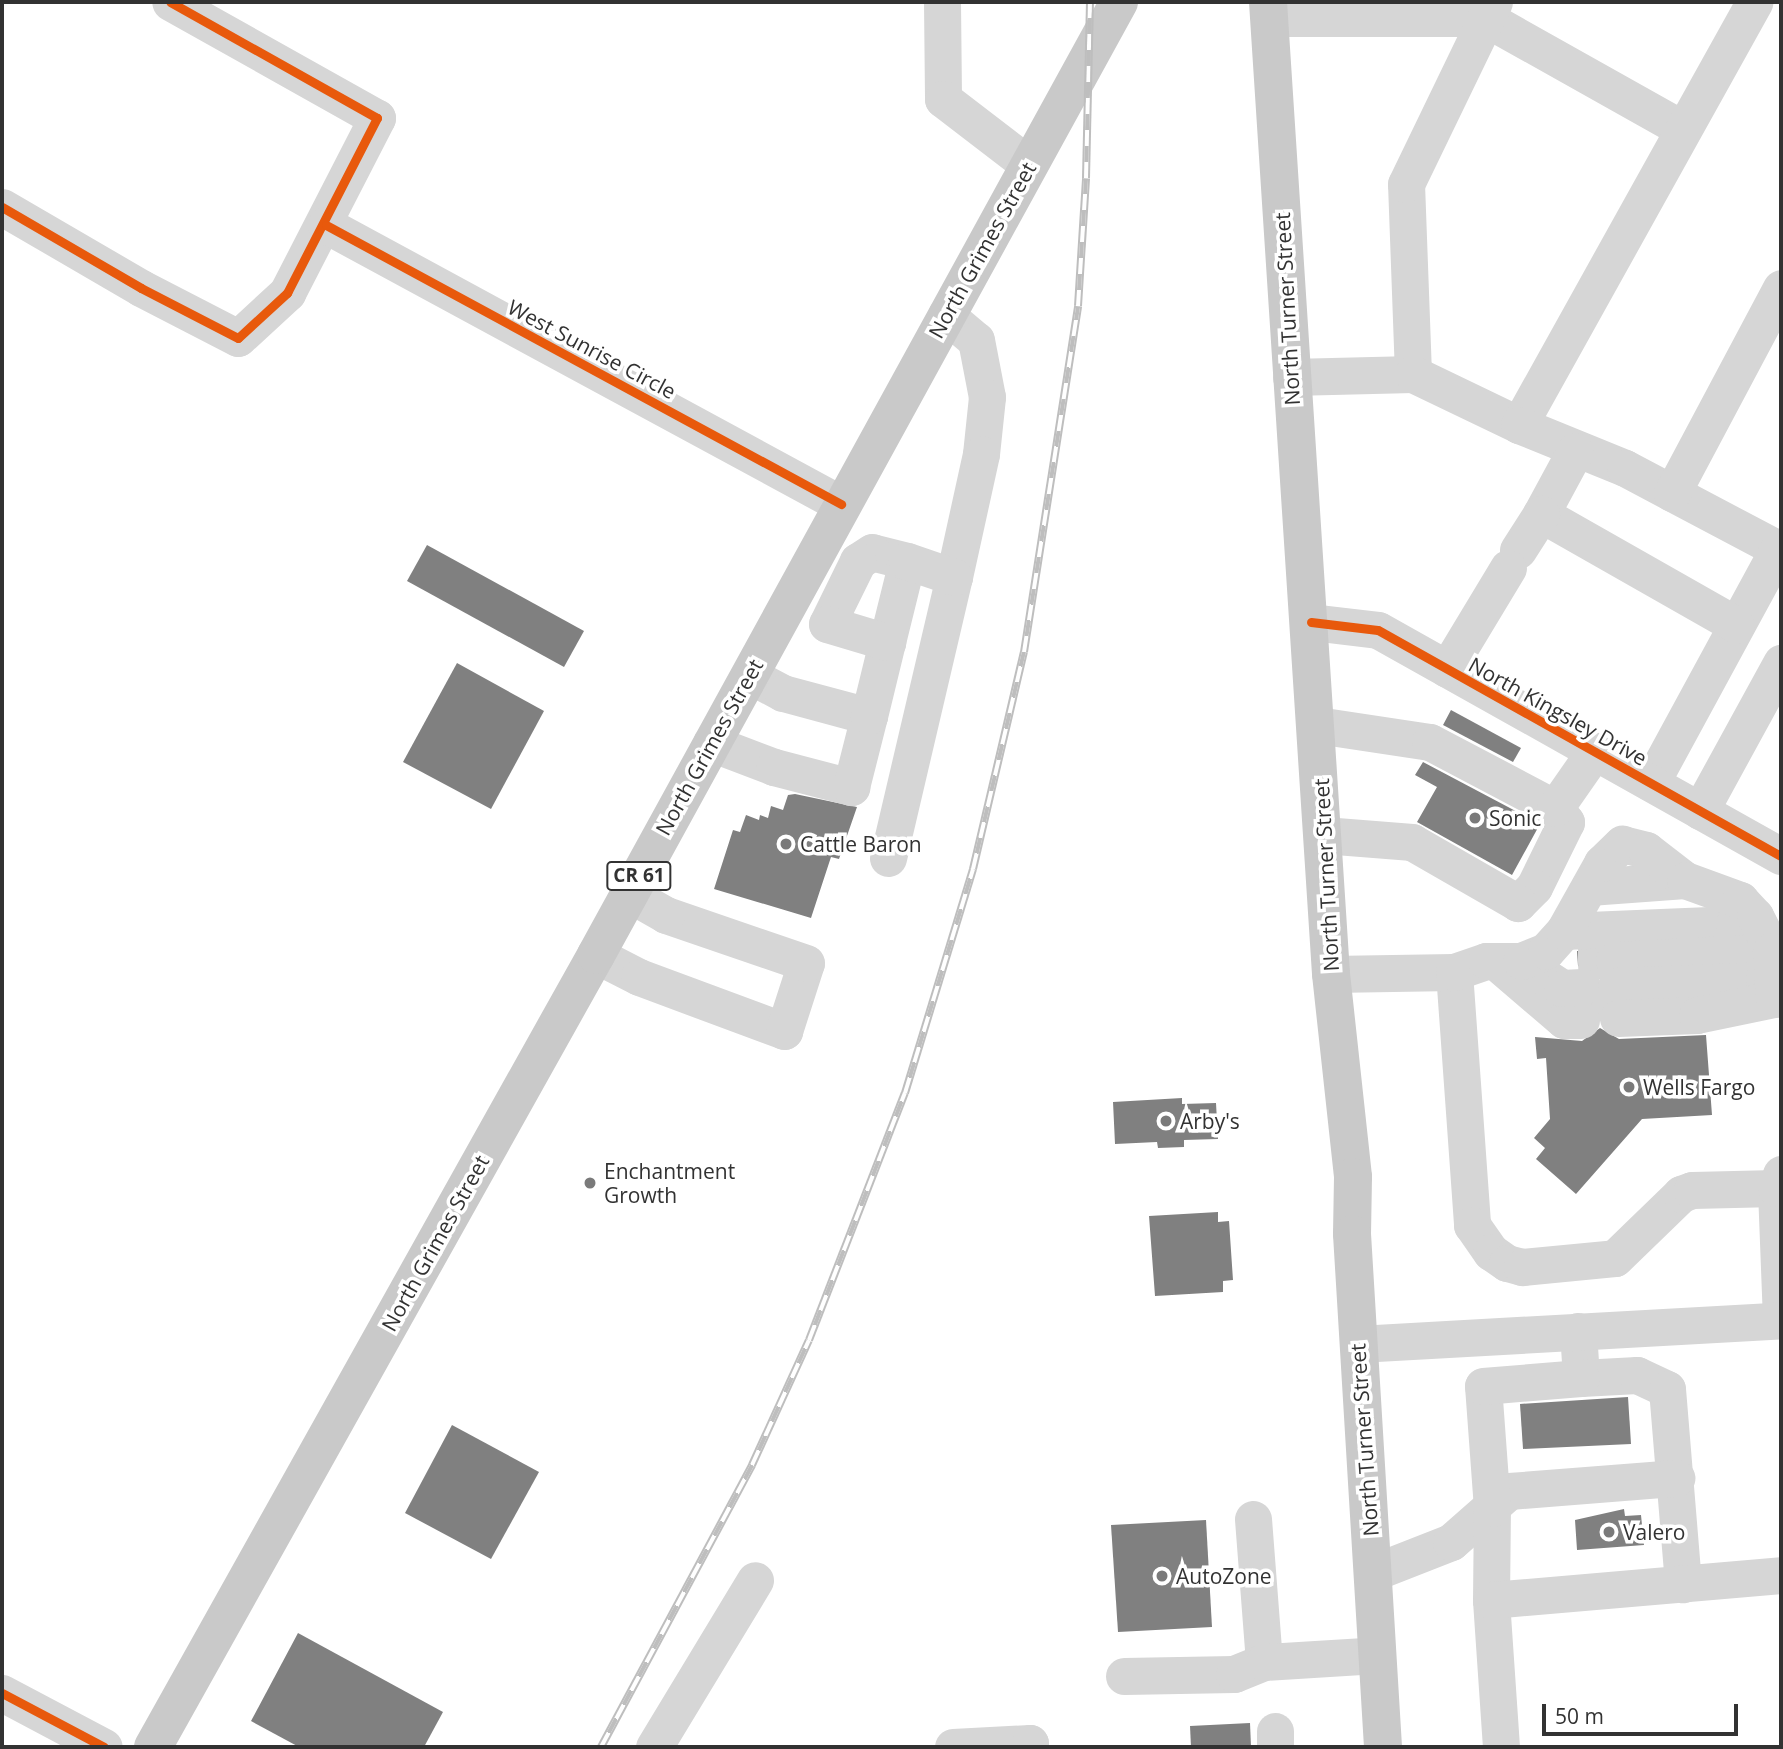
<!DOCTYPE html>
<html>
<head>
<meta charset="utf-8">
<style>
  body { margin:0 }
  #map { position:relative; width:1783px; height:1749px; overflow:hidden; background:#fff; font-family:"Open Sans",sans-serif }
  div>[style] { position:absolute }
  .building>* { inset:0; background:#808080 }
  .minor-tunnel>* { height:37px; margin-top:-18.5px; transform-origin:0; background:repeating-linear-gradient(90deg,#d6d6d6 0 37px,transparent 0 55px) }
  .minor>* { height:37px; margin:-18.5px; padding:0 18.5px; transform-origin:18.5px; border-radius:18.5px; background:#d6d6d6 }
  .major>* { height:38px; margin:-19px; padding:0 19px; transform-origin:19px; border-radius:19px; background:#c9c9c9 }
  .rail>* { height:8px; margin-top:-4px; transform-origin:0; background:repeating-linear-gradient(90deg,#fff 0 16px,#bebebe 0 32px); box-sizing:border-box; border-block:2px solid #bebebe }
  .cycleway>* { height:9px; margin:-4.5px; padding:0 4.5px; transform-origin:4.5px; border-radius:4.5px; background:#e8590c }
  .dots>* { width:19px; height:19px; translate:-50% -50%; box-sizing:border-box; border:4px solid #fff; border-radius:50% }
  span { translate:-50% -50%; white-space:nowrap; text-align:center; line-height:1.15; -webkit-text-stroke:7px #fff; paint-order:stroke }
  .shield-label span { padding:2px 5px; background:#fff; border:2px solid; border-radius:5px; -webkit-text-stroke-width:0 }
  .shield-label { font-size:19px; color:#323232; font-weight:700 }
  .street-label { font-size:21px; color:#323232 }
  .poi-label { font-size:21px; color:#323232 }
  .left { translate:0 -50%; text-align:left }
  .frame { position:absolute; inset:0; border:4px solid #323232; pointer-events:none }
  .scale { position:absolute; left:1542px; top:1704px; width:196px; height:32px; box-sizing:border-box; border:4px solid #323232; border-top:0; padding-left:9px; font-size:21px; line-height:24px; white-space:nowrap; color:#323232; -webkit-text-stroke:5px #fff; paint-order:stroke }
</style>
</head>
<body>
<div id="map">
  <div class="building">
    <div style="clip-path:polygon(427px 545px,584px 631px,564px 667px,407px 581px)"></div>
    <div style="clip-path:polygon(457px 663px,544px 711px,491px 809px,403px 762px)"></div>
    <div style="clip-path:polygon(1451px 710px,1521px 748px,1513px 762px,1443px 725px)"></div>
    <div style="clip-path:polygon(1423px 762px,1540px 824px,1512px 875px,1417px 822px,1437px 787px,1415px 775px)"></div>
    <div style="clip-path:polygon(795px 794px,857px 807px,839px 859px,831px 857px,811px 918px,714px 889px,733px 830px,740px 832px,746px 815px,759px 820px,760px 815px,768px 818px,771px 806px,783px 810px,788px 795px)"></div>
    <div style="clip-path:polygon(1577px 951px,1595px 951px,1593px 962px,1599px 975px,1578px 966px)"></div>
    <div style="clip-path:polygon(1600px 1028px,1619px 1039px,1706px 1035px,1712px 1115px,1642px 1119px,1576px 1194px,1536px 1159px,1545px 1148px,1534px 1138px,1550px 1119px,1546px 1058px,1537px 1059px,1535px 1037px,1582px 1041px)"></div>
    <div style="clip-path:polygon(1182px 1098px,1182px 1104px,1216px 1103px,1218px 1139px,1184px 1140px,1184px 1147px,1158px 1148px,1157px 1142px,1115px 1144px,1113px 1102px)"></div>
    <div style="clip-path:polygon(1218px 1212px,1218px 1222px,1229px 1221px,1233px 1280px,1223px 1281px,1223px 1292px,1155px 1296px,1149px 1216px)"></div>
    <div style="clip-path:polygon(1628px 1397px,1631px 1444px,1523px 1449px,1520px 1404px)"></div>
    <div style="clip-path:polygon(452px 1425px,539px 1472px,491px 1559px,405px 1513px)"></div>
    <div style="clip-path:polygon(1624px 1509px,1625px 1516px,1641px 1515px,1644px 1545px,1577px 1550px,1575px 1520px)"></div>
    <div style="clip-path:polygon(1206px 1520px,1212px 1627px,1118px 1632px,1111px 1525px)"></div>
    <div style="clip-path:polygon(298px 1633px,443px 1712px,424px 1747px,299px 1747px,251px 1721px)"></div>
    <div style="clip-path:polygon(1250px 1723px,1251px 1747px,1191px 1747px,1190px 1726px)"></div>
  </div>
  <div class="minor-tunnel">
    <div style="left:1578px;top:961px;width:36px;rotate:-2deg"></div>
    <div style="left:1580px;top:1004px;width:37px;rotate:-5deg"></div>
  </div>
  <div class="minor">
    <div style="left:942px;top:2px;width:97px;rotate:89.4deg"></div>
    <div style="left:943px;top:99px;width:108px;rotate:37.5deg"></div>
    <div style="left:1269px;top:18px;width:216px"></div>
    <div style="left:1485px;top:18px;width:227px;rotate:29.3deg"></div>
    <div style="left:2px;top:207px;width:161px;rotate:30.2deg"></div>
    <div style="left:141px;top:288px;width:109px;rotate:27.3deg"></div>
    <div style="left:238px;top:338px;width:67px;rotate:-42.6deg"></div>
    <div style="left:287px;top:293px;width:197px;rotate:-62.8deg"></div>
    <div style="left:377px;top:118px;width:237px;rotate:-150.7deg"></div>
    <div style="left:326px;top:225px;width:586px;rotate:28.45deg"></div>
    <div style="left:946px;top:315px;width:39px;rotate:40deg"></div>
    <div style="left:976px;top:340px;width:58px;rotate:79.1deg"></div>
    <div style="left:987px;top:397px;width:57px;rotate:96deg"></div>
    <div style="left:981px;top:454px;width:126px;rotate:102.4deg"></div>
    <div style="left:1413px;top:374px;width:190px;rotate:-92.1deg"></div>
    <div style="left:1406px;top:184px;width:202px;rotate:-64.2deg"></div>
    <div style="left:1291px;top:377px;width:122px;rotate:-1.4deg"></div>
    <div style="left:1413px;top:374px;width:118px;rotate:25.7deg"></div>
    <div style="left:1519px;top:425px;width:484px;rotate:-60.9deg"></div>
    <div style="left:1519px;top:425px;width:114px;rotate:22.1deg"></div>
    <div style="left:1625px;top:468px;width:173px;rotate:27.9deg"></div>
    <div style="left:1778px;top:549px;width:266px;rotate:118.5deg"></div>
    <div style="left:1575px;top:451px;width:72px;rotate:118.4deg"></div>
    <div style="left:1541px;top:514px;width:224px;rotate:29.6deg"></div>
    <div style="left:1672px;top:493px;width:232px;rotate:-62deg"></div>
    <div style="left:1518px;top:550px;width:43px;rotate:-57.4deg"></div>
    <div style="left:1311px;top:622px;width:67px;rotate:6.8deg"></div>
    <div style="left:1378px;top:630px;width:462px;rotate:29.3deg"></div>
    <div style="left:1447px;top:669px;width:118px;rotate:-58.9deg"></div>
    <div style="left:749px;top:675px;width:38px;rotate:28deg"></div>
    <div style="left:783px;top:693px;width:89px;rotate:15deg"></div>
    <div style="left:1317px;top:725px;width:114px;rotate:8.6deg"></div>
    <div style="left:1430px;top:742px;width:141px;rotate:27.8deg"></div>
    <div style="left:1555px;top:808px;width:18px;rotate:52deg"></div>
    <div style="left:1566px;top:822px;width:72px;rotate:116.2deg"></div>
    <div style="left:1534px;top:887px;width:23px;rotate:135deg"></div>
    <div style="left:1518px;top:903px;width:122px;rotate:-150.1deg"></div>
    <div style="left:1412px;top:842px;width:89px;rotate:-175.5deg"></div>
    <div style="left:711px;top:743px;width:67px;rotate:20.9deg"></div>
    <div style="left:774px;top:767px;width:80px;rotate:14.6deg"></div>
    <div style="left:851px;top:787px;width:73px;rotate:-75.8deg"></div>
    <div style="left:869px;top:716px;width:76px;rotate:-76.3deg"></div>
    <div style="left:887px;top:642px;width:83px;rotate:-76.1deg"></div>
    <div style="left:907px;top:561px;width:36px;rotate:-166deg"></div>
    <div style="left:872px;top:552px;width:17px;rotate:147deg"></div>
    <div style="left:858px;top:561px;width:70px;rotate:116.2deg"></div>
    <div style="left:827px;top:624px;width:63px;rotate:16.7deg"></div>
    <div style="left:1555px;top:808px;width:68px;rotate:-55.1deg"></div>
    <div style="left:1700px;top:811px;width:169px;rotate:-61.3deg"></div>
    <div style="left:888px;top:858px;width:289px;rotate:-76.8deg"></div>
    <div style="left:954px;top:577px;width:50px;rotate:-161.2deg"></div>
    <div style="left:1589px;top:887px;width:96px;rotate:-4.2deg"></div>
    <div style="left:1564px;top:931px;width:170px;rotate:-2.4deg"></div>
    <div style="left:1734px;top:924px;width:42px;rotate:35.2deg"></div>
    <div style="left:596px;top:955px;width:48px;rotate:27.1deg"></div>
    <div style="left:639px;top:977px;width:155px;rotate:20.4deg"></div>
    <div style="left:784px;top:1031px;width:71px;rotate:-72.1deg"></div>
    <div style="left:806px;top:963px;width:148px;rotate:-161.1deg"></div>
    <div style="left:666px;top:915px;width:43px;rotate:-150.4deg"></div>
    <div style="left:1614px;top:960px;width:167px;rotate:-3.1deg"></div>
    <div style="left:1495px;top:961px;width:91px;rotate:40.5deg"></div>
    <div style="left:1564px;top:1020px;width:17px"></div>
    <div style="left:1524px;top:963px;width:45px;rotate:33.3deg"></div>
    <div style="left:1562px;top:988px;width:20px;rotate:-3deg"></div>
    <div style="left:1454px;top:972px;width:254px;rotate:85.9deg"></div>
    <div style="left:1472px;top:1225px;width:33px;rotate:55deg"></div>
    <div style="left:1491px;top:1252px;width:19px;rotate:35deg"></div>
    <div style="left:1507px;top:1263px;width:16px;rotate:15deg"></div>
    <div style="left:1522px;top:1267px;width:93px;rotate:-5.5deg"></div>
    <div style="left:1615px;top:1258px;width:92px;rotate:-44.1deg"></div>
    <div style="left:1681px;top:1194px;width:12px;rotate:-20deg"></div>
    <div style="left:1692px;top:1190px;width:84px;rotate:-1.4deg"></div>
    <div style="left:1331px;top:974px;width:123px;rotate:-0.9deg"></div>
    <div style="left:1454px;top:972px;width:34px;rotate:-19deg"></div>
    <div style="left:1486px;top:961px;width:35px"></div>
    <div style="left:1521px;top:961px;width:27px;rotate:-22deg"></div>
    <div style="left:1546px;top:951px;width:27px;rotate:-48deg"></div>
    <div style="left:1564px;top:931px;width:78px;rotate:-60.8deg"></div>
    <div style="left:1602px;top:863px;width:28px;rotate:-44deg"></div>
    <div style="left:1622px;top:844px;width:25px;rotate:14deg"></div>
    <div style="left:1646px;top:850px;width:49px;rotate:37.6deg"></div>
    <div style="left:1685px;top:880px;width:59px;rotate:20deg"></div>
    <div style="left:1740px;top:900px;width:22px;rotate:47deg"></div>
    <div style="left:1755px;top:916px;width:57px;rotate:63deg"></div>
    <div style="left:1616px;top:986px;width:148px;rotate:-2.3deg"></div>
    <div style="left:1764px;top:980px;width:22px;rotate:-77deg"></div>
    <div style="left:1618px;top:1018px;width:79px;rotate:-2.2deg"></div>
    <div style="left:1697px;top:1015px;width:79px;rotate:-11.7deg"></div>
    <div style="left:1774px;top:999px;width:48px;rotate:-93.6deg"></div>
    <div style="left:1781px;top:1320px;width:132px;rotate:-92.2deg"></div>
    <div style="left:1776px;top:1188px;width:15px;rotate:-70deg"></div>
    <div style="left:1578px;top:1331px;width:47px;rotate:86.3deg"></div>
    <div style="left:1581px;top:1378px;width:56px;rotate:-3.1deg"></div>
    <div style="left:1637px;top:1375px;width:33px;rotate:25deg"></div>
    <div style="left:1667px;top:1389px;width:196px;rotate:85.3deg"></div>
    <div style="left:1358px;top:1344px;width:424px;rotate:-3.2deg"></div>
    <div style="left:1253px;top:1519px;width:143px;rotate:85.6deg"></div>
    <div style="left:1372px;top:1573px;width:85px;rotate:-21.4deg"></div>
    <div style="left:1451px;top:1542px;width:77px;rotate:-41.3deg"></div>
    <div style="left:1509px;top:1491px;width:168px;rotate:-4.5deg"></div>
    <div style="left:1491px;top:1600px;width:92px;rotate:-89.4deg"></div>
    <div style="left:1492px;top:1508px;width:122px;rotate:-94.2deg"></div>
    <div style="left:1483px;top:1386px;width:98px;rotate:-4.7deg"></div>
    <div style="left:1124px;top:1676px;width:110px;rotate:-1deg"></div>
    <div style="left:1234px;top:1674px;width:32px;rotate:-22deg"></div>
    <div style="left:1264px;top:1662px;width:113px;rotate:-3.5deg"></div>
    <div style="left:2px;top:1693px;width:115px;rotate:27.9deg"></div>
    <div style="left:1275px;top:1731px;width:16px;rotate:90deg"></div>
    <div style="left:654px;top:1747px;width:195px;rotate:-58.8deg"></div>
    <div style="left:953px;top:1747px;width:77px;rotate:-3deg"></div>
    <div style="left:1030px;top:1743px;width:4px;rotate:90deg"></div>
    <div style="left:1501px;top:1747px;width:147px;rotate:-93.9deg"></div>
    <div style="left:1491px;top:1600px;width:291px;rotate:-4.9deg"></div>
  </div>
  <div class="major">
    <div style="left:1268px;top:2px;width:974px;rotate:86.29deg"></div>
    <div style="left:1331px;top:974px;width:204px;rotate:83.8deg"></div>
    <div style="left:1353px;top:1177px;width:57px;rotate:91deg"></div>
    <div style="left:1352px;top:1234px;width:514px;rotate:86.54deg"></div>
    <div style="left:153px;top:1747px;width:907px;rotate:-60.78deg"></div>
    <div style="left:596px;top:955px;width:1087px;rotate:-61.24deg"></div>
  </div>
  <div class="rail">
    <div style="left:601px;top:1747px;width:320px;rotate:-61.8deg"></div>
    <div style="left:752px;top:1465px;width:137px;rotate:-65.5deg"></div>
    <div style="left:809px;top:1340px;width:265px;rotate:-68.8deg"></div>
    <div style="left:905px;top:1093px;width:234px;rotate:-73.1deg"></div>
    <div style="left:973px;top:869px;width:223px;rotate:-76.8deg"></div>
    <div style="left:1024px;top:652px;width:350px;rotate:-81.1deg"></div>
    <div style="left:1078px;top:306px;width:128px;rotate:-86.4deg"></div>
    <div style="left:1086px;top:178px;width:176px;rotate:-88.7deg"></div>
  </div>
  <div class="cycleway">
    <div style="left:2px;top:207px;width:161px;rotate:30.2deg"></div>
    <div style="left:141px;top:288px;width:109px;rotate:27.3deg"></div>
    <div style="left:238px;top:338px;width:67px;rotate:-42.6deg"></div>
    <div style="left:287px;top:293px;width:197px;rotate:-62.8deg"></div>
    <div style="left:377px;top:118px;width:237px;rotate:-150.7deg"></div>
    <div style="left:326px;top:225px;width:586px;rotate:28.45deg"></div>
    <div style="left:1311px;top:622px;width:67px;rotate:6.8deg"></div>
    <div style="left:1378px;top:630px;width:462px;rotate:29.3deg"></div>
    <div style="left:2px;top:1693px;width:115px;rotate:27.9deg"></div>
  </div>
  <div class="dots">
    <div style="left:1475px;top:818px;background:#7a7a7a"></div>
    <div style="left:786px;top:844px;background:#7a7a7a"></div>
    <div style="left:1629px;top:1087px;background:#7a7a7a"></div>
    <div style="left:1166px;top:1121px;background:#7a7a7a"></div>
    <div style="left:590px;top:1183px;background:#7a7a7a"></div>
    <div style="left:1609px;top:1532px;background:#7a7a7a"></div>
    <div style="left:1162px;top:1576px;background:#7a7a7a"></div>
  </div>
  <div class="shield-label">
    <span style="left:639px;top:876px">CR 61</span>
  </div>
  <div class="street-label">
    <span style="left:982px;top:250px;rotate:-61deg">North Grimes Street</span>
    <span style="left:1287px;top:309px;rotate:-93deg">North Turner Street</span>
    <span style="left:592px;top:349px;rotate:28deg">West Sunrise Circle</span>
    <span style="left:1558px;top:711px;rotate:29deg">North Kingsley Drive</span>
    <span style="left:709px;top:747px;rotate:-61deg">North Grimes Street</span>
    <span style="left:1326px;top:875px;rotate:-93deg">North Turner Street</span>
    <span style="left:435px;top:1243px;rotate:-61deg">North Grimes Street</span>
    <span style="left:1364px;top:1440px;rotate:-94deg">North Turner Street</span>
  </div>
  <div class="poi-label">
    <span class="left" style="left:1489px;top:818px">Sonic</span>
    <span class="left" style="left:800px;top:844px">Cattle Baron</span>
    <span class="left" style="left:1643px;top:1087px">Wells Fargo</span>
    <span class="left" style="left:1180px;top:1121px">Arby's</span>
    <span class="left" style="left:604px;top:1183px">Enchantment<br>Growth</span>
    <span class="left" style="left:1623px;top:1532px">Valero</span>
    <span class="left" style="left:1176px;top:1576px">AutoZone</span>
  </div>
  <div class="frame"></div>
  <div class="scale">50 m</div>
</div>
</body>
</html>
